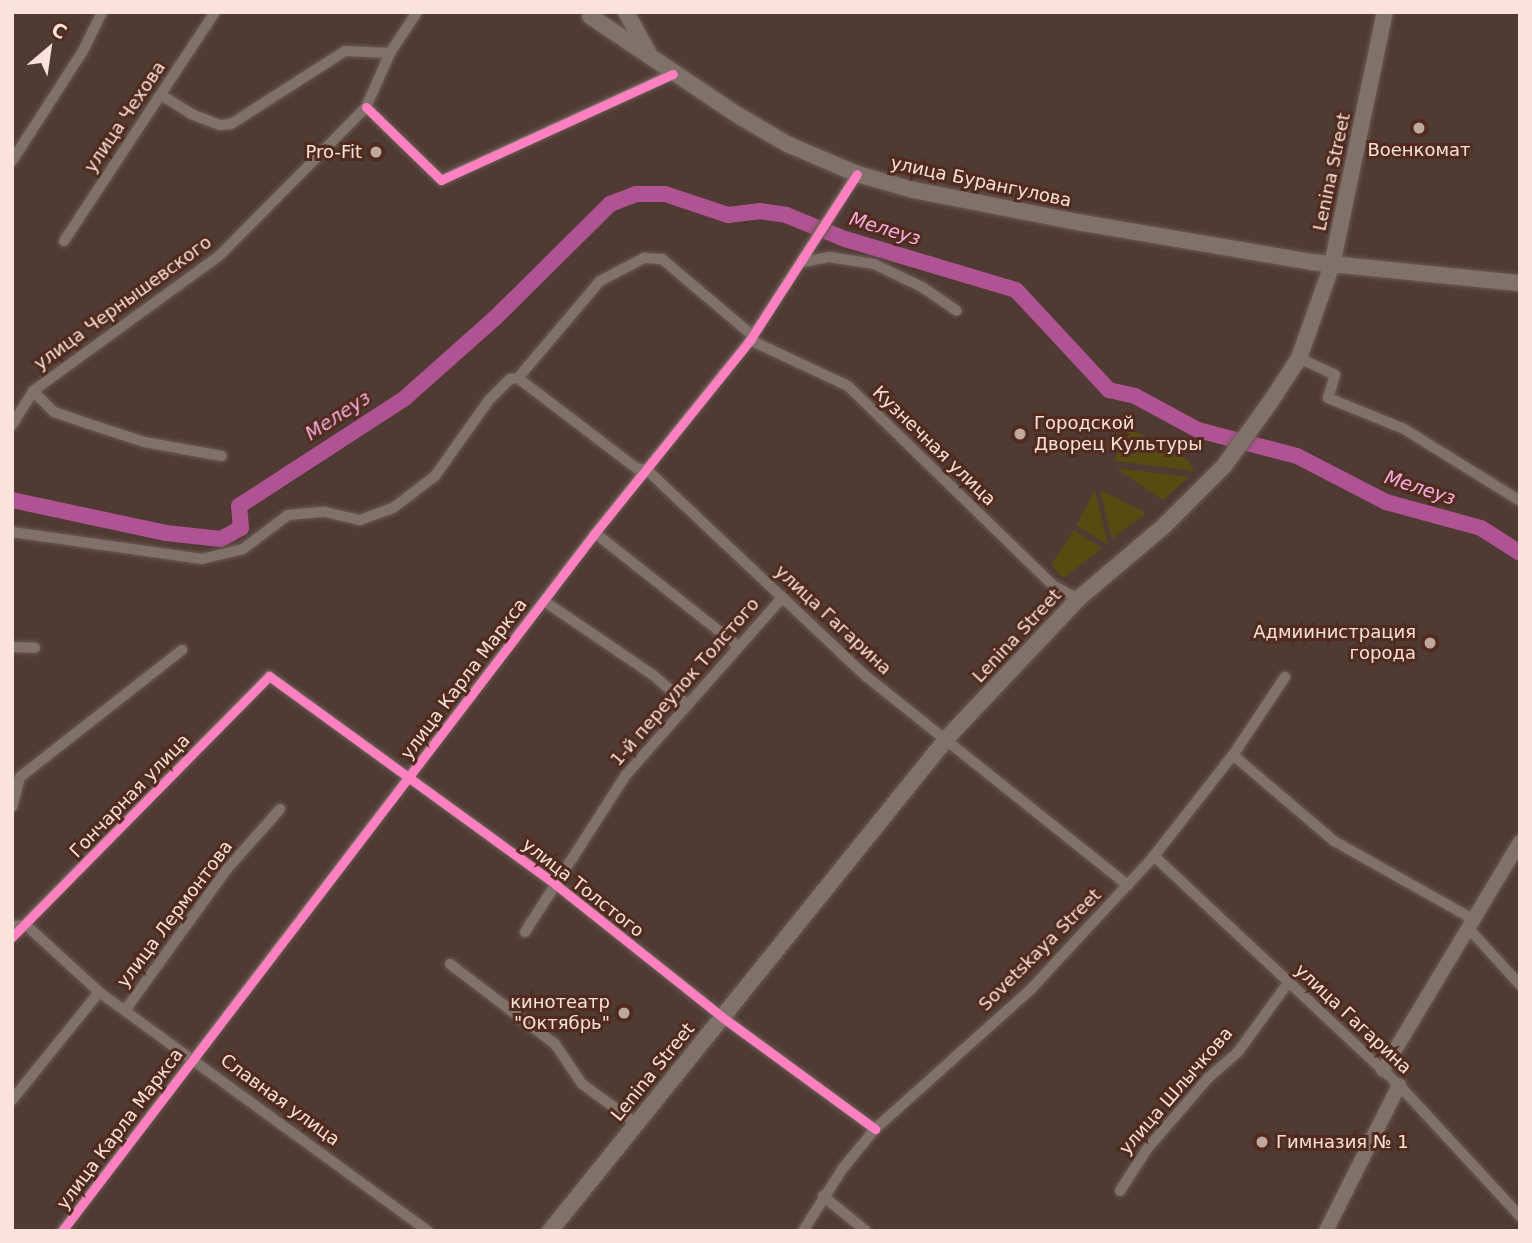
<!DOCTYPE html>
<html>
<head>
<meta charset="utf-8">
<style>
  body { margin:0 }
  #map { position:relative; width:1532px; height:1243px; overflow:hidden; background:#503b34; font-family:"DejaVu Sans",sans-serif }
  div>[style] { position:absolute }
  .green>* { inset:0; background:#574b11 }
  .river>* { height:16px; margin:-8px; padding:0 8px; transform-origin:8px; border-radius:8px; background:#b05393 }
  .roads { filter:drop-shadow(0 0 2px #6b5953) drop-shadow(0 0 2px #6b5953) }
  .minor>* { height:10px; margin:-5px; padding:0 5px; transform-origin:5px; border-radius:5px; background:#81716b }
  .tertiary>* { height:14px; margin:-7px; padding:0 7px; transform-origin:7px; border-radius:7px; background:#81716b }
  .secondary>* { height:16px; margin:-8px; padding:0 8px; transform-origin:8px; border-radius:8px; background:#81716b }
  .cycleway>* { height:9px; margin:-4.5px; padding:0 4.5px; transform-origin:4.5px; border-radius:4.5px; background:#ff80c0 }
  .dots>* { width:19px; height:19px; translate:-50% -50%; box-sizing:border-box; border:4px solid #502b1e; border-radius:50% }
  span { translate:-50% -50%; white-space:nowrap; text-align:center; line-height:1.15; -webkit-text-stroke:6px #502b1e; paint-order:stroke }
  .street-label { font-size:18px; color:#fbe2da }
  .poi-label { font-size:18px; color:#fbe2da }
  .right { translate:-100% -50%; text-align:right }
  .left { translate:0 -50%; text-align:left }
  .water-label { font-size:19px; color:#f9acdf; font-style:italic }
  .frame { position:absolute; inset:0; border:14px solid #fbe2da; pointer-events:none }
  .north { position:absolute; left:14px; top:14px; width:70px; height:70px; -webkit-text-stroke:5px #502b1e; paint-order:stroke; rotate:29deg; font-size:19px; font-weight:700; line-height:28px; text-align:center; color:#fbe2da }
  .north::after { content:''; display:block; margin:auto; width:24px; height:32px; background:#fbe2da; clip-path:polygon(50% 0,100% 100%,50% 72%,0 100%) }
</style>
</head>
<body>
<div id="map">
  <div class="green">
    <div style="clip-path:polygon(1130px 428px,1189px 461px,1194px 471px,1114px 461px)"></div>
    <div style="clip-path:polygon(1115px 468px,1189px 477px,1163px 500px)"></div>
    <div style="clip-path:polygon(1095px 490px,1108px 545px,1076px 525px)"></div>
    <div style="clip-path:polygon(1100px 490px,1146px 513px,1112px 539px)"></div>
    <div style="clip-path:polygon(1074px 530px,1102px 548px,1064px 578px,1051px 565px)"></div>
  </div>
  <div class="river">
    <div style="left:12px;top:500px;width:157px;rotate:12.1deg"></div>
    <div style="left:166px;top:533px;width:55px;rotate:6.2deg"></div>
    <div style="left:221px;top:539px;width:23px;rotate:-29deg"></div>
    <div style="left:241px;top:528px;width:22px;rotate:-95deg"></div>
    <div style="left:239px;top:506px;width:198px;rotate:-33deg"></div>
    <div style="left:405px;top:398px;width:120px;rotate:-41.6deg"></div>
    <div style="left:495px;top:318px;width:162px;rotate:-44.7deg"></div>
    <div style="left:610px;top:204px;width:28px;rotate:-21deg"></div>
    <div style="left:636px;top:194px;width:29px"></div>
    <div style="left:665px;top:194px;width:66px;rotate:18.4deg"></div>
    <div style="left:728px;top:215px;width:31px;rotate:-7deg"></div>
    <div style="left:759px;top:211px;width:27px;rotate:8deg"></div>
    <div style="left:786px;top:215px;width:64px;rotate:22.1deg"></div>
    <div style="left:845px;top:239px;width:178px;rotate:16.6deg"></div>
    <div style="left:1016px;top:290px;width:137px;rotate:47.1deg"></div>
    <div style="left:1109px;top:390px;width:27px;rotate:13deg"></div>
    <div style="left:1135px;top:396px;width:72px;rotate:28.4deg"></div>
    <div style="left:1198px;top:430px;width:102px;rotate:14.7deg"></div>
    <div style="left:1297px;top:456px;width:100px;rotate:27.3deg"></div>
    <div style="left:1386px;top:502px;width:98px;rotate:15.3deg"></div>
    <div style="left:1481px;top:528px;width:46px;rotate:32.7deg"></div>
  </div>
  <div class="roads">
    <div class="minor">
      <div style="left:161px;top:95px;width:36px;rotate:32deg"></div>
      <div style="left:191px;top:114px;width:31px;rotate:21deg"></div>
      <div style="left:220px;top:125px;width:11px;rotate:-5deg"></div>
      <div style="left:231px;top:124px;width:135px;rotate:-32.6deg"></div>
      <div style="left:345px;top:51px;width:45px;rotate:2.5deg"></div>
      <div style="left:366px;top:107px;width:105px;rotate:44.2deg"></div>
      <div style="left:441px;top:180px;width:255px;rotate:-24.6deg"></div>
      <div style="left:12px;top:161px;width:131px;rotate:-57.2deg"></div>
      <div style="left:83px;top:51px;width:43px;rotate:-64deg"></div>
      <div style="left:64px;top:241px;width:274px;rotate:-56.6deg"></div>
      <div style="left:803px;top:262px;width:26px;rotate:-11deg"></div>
      <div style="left:829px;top:257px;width:46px;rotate:8.8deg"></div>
      <div style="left:874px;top:264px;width:53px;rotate:25.6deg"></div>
      <div style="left:922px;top:287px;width:42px;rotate:34.4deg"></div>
      <div style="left:750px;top:340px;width:108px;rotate:25.1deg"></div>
      <div style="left:848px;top:386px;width:287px;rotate:44.2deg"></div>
      <div style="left:1054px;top:586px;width:27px;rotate:28deg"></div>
      <div style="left:1299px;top:358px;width:40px;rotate:25deg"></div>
      <div style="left:1335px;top:375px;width:24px;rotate:107deg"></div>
      <div style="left:1328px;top:398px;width:82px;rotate:22.2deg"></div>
      <div style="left:1404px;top:429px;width:137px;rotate:31.8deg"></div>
      <div style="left:518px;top:378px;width:148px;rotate:37.3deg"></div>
      <div style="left:636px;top:468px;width:11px;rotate:10deg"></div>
      <div style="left:647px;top:470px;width:302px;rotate:43.3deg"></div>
      <div style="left:867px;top:677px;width:334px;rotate:38.6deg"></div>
      <div style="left:518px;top:378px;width:127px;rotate:-49.8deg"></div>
      <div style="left:600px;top:281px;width:50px;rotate:-27.6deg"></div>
      <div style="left:644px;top:258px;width:18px;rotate:3deg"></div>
      <div style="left:662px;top:259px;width:119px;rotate:40.2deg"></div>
      <div style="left:33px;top:391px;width:30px;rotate:45deg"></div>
      <div style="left:54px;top:412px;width:37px;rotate:19deg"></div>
      <div style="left:89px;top:424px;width:58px;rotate:18.1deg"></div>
      <div style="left:144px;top:442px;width:79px;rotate:10.2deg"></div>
      <div style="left:12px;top:425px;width:40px;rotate:-58deg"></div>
      <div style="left:33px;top:391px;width:231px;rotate:-36deg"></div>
      <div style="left:220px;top:255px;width:144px;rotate:-45.3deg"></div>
      <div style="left:321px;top:153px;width:64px;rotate:-45.6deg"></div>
      <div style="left:366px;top:107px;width:59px;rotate:-66deg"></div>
      <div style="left:390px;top:53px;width:49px;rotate:-56.6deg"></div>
      <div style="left:12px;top:532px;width:192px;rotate:8.1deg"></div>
      <div style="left:202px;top:559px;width:42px;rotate:-13.7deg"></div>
      <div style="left:243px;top:549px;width:56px;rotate:-37.1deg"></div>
      <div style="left:288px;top:515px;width:37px;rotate:-5deg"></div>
      <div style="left:325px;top:512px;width:36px;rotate:13deg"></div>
      <div style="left:360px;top:520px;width:35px;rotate:-20deg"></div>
      <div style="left:393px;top:508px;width:53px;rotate:-37.3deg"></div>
      <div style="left:435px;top:476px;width:93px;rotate:-54.6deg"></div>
      <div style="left:489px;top:400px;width:30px;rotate:-45deg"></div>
      <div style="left:510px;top:379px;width:8px;rotate:-7deg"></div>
      <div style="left:595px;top:533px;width:182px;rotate:38.3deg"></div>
      <div style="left:544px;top:601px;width:132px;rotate:34.2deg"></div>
      <div style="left:653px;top:675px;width:43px;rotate:41.2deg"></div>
      <div style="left:12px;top:647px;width:23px;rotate:2deg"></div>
      <div style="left:1233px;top:755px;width:133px;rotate:40.4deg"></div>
      <div style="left:1334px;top:841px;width:162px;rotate:29.3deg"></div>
      <div style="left:12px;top:807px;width:31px;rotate:-75deg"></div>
      <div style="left:20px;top:777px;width:206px;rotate:-38.1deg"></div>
      <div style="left:1154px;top:856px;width:335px;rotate:43.1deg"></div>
      <div style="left:1399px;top:1085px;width:178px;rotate:47.3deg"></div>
      <div style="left:12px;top:926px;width:14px;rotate:-4deg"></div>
      <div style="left:26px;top:925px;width:99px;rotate:42.5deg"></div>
      <div style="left:99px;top:992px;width:407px;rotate:36deg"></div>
      <div style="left:1470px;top:930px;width:74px;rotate:47.7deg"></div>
      <div style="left:525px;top:932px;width:185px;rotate:-57.3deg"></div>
      <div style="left:625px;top:776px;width:239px;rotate:-48.6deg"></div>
      <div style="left:12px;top:937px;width:366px;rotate:-45.4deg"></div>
      <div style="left:269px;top:676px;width:354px;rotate:36deg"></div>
      <div style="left:555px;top:884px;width:213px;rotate:38.5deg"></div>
      <div style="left:722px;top:1017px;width:190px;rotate:36.2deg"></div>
      <div style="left:450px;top:964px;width:132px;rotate:37.3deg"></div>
      <div style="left:555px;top:1044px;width:48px;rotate:56deg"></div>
      <div style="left:582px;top:1084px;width:68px;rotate:36deg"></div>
      <div style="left:126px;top:1009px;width:173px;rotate:-54.2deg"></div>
      <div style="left:227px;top:869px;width:80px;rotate:-48.5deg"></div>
      <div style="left:12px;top:1100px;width:139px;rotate:-51.1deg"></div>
      <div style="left:1120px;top:1191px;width:50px;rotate:-57.3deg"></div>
      <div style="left:1147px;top:1149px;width:94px;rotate:-49.3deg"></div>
      <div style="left:1208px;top:1078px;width:40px;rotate:-41deg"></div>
      <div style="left:1238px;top:1052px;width:85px;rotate:-54.1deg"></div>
      <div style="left:823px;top:1196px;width:55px;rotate:39.1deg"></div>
      <div style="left:62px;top:1231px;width:878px;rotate:-52.63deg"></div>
      <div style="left:595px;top:533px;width:248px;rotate:-51.2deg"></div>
      <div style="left:750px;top:340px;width:197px;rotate:-57.2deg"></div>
      <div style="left:803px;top:1231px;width:75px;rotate:-57.6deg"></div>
      <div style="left:843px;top:1168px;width:50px;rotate:-50.6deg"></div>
      <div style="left:875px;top:1129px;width:210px;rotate:-41.9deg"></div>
      <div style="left:1031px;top:989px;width:181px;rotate:-47.2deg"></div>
      <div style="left:1154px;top:856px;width:128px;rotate:-52deg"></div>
      <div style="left:1233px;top:755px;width:94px;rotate:-56.3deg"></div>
    </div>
    <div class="tertiary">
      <div style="left:1383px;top:1070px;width:266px;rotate:-59deg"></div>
      <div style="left:1326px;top:1231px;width:163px;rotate:-63.4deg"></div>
    </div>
    <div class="secondary">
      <div style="left:626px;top:12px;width:46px;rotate:61.2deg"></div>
      <div style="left:590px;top:16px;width:176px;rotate:33.9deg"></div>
      <div style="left:736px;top:114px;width:59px;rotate:30.5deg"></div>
      <div style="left:787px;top:144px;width:76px;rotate:23.2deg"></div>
      <div style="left:857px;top:174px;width:58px;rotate:15.9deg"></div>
      <div style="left:913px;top:190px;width:173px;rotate:11deg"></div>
      <div style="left:1083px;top:223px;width:232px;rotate:9.7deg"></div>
      <div style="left:1312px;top:262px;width:209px;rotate:5.8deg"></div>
      <div style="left:550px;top:1231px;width:634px;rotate:-51.14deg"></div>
      <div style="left:948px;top:737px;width:190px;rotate:-46.7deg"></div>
      <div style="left:1078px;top:599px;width:113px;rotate:-40.3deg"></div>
      <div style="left:1164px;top:526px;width:85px;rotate:-45deg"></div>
      <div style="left:1224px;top:466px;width:80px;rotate:-54.1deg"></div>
      <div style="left:1271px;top:401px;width:51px;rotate:-56.9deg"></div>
      <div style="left:1299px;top:358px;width:99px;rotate:-70.5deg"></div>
      <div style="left:1332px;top:265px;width:258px;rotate:-78.2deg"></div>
    </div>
  </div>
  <div class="cycleway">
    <div style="left:366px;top:107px;width:105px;rotate:44.2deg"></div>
    <div style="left:441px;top:180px;width:255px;rotate:-24.6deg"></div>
    <div style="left:12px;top:937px;width:366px;rotate:-45.4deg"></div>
    <div style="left:269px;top:676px;width:354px;rotate:36deg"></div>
    <div style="left:555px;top:884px;width:213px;rotate:38.5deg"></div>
    <div style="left:722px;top:1017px;width:190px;rotate:36.2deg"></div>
    <div style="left:62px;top:1231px;width:878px;rotate:-52.63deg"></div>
    <div style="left:595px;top:533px;width:248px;rotate:-51.2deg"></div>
    <div style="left:750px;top:340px;width:197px;rotate:-57.2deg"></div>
  </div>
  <div class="dots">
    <div style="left:1419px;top:128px;background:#bfa8a0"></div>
    <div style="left:376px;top:152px;background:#bfa8a0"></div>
    <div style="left:1020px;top:434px;background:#bfa8a0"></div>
    <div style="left:1430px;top:643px;background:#bfa8a0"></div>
    <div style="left:624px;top:1013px;background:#bfa8a0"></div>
    <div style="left:1262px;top:1142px;background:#bfa8a0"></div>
  </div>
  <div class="street-label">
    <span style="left:125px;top:117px;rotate:-56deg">улица Чехова</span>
    <span style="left:1332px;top:172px;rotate:-78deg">Lenina Street</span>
    <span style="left:981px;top:182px;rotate:12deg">улица Бурангулова</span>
    <span style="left:123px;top:303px;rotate:-36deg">улица Чернышевского</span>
    <span style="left:934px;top:446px;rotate:44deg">Кузнечная улица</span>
    <span style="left:833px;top:620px;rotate:43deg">улица Гагарина</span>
    <span style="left:1017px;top:636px;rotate:-47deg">Lenina Street</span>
    <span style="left:464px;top:679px;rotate:-53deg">улица Карла Маркса</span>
    <span style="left:685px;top:682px;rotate:-49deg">1-й переулок Толстого</span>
    <span style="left:130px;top:796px;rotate:-46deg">Гончарная улица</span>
    <span style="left:583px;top:888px;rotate:38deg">улица Толстого</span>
    <span style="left:175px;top:914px;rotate:-53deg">улица Лермонтова</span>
    <span style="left:1040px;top:950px;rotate:-45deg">Sovetskaya Street</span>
    <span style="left:1353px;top:1019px;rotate:43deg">улица Гагарина</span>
    <span style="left:653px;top:1072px;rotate:-51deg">Lenina Street</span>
    <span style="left:1176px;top:1091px;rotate:-49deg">улица Шлычкова</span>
    <span style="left:280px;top:1100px;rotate:36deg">Славная улица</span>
    <span style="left:120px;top:1129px;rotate:-53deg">улица Карла Маркса</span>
  </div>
  <div class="poi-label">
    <span style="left:1419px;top:150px">Военкомат</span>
    <span class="right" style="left:362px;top:152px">Pro-Fit</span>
    <span class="left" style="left:1034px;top:434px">Городской<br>Дворец Культуры</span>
    <span class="right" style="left:1416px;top:643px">Адмиинистрация<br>города</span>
    <span class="right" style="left:610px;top:1013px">кинотеатр<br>"Октябрь"</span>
    <span class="left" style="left:1276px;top:1142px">Гимназия № 1</span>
  </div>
  <div class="water-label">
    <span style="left:885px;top:229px;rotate:17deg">Мелеуз</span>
    <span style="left:338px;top:416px;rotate:-33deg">Мелеуз</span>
    <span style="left:1420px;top:488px;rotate:18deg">Мелеуз</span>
  </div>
  <div class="frame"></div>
  <div class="north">С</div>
</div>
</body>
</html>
